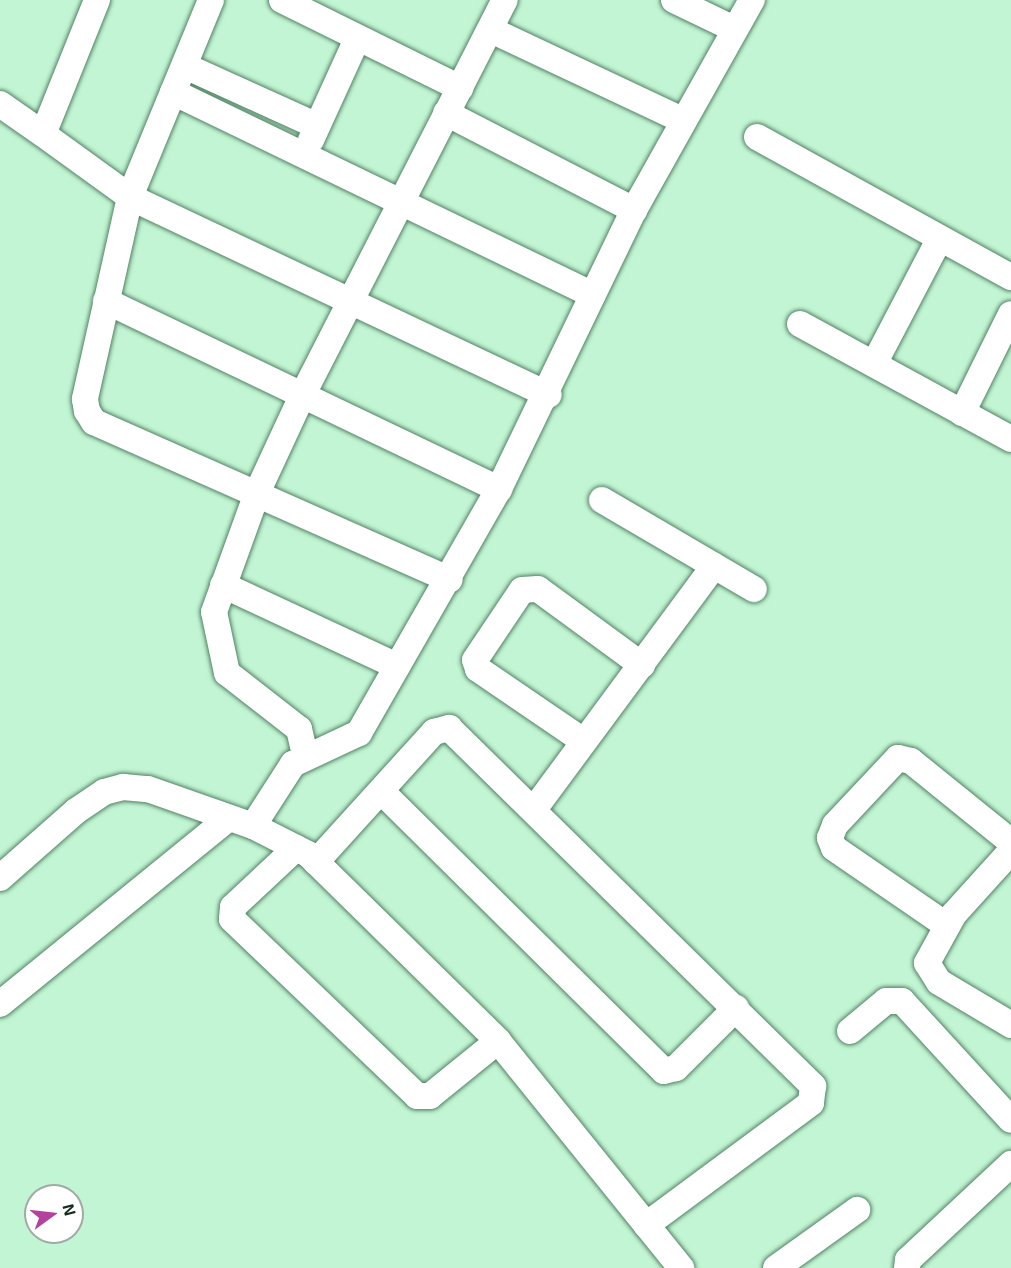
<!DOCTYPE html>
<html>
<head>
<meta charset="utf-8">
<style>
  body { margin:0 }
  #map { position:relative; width:1011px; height:1268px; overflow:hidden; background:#c2f5d4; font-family:"Exo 2",sans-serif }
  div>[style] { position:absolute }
  .roads { filter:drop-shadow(0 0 2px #528264) drop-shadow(0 0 2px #528264) }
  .street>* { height:26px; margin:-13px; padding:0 13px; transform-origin:13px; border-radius:13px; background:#fff }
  span { translate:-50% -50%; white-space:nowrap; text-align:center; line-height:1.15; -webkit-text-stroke:6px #fff; paint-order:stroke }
  .north { position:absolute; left:24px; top:1184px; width:60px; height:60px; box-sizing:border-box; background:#fff; border:2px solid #a2aaa5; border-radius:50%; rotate:75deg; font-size:16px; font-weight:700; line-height:24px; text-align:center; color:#172b1f }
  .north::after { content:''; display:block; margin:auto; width:21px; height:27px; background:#b3429d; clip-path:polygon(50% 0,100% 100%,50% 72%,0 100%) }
</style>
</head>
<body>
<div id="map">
  <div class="roads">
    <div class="street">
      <div style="left:97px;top:0;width:144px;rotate:111.9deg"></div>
      <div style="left:43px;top:134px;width:107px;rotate:35.9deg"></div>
      <div style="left:130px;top:197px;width:463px;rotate:25.3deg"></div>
      <div style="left:211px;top:0;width:213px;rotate:112.4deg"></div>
      <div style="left:130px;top:197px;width:207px;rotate:102.6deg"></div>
      <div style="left:85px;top:399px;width:12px;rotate:81deg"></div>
      <div style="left:87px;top:411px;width:13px;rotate:58deg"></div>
      <div style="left:94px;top:422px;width:389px;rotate:23.9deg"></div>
      <div style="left:282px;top:0;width:199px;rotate:26.3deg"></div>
      <div style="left:674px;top:0;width:67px;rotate:25.8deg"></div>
      <div style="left:491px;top:30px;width:213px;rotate:25.2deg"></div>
      <div style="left:185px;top:66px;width:145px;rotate:24.4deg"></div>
      <div style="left:173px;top:92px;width:466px;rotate:25.8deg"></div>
      <div style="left:0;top:104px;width:52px;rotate:34.9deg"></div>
      <div style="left:446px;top:113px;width:212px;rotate:27.3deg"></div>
      <div style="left:757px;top:137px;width:290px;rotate:28.9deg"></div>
      <div style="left:311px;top:140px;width:111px;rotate:-65.5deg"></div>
      <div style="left:106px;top:301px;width:436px;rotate:25.6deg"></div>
      <div style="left:800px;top:324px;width:240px;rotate:28.6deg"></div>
      <div style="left:874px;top:364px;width:142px;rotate:-62.4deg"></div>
      <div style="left:962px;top:413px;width:110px;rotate:-63.7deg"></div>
      <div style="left:602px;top:500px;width:176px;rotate:30.4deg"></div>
      <div style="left:223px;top:585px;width:192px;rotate:25deg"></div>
      <div style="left:582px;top:740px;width:126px;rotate:-145.7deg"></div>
      <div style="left:478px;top:669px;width:9px;rotate:-108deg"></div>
      <div style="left:475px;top:660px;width:84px;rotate:-56.1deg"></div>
      <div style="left:522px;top:590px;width:16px;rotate:-4deg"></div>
      <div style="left:538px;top:589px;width:129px;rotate:36.2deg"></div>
      <div style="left:305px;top:755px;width:27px;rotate:-103deg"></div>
      <div style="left:299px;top:729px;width:91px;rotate:-142.1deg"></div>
      <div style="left:227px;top:673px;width:62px;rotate:-102deg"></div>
      <div style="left:214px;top:612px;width:127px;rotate:-70.1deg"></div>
      <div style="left:257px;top:493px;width:105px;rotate:-65.1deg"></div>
      <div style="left:301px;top:398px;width:447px;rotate:-62.9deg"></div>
      <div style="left:381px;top:791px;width:398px;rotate:44.7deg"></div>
      <div style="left:664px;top:1071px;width:12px;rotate:-14deg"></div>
      <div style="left:676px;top:1068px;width:85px;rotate:-45deg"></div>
      <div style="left:535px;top:808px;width:301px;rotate:-53.5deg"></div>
      <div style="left:253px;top:826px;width:62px;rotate:27deg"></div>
      <div style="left:308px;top:854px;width:267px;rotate:44.5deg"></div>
      <div style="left:498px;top:1041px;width:292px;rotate:51.1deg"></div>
      <div style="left:296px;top:848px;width:86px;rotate:136.9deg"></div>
      <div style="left:233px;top:907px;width:12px;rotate:95deg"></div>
      <div style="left:232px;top:919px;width:256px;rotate:43.7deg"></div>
      <div style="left:417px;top:1096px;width:13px"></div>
      <div style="left:430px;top:1096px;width:87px;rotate:-39deg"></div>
      <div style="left:1011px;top:851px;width:85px;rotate:132.1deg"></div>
      <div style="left:954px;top:914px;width:56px;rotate:118.9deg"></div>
      <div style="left:927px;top:963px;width:22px;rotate:58deg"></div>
      <div style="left:939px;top:982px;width:84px;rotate:30.8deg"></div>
      <div style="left:316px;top:862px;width:176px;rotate:-47.8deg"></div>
      <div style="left:434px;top:732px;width:16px;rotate:-15deg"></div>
      <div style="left:449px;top:728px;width:511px;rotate:44.52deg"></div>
      <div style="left:813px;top:1086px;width:17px;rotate:97deg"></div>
      <div style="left:811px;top:1103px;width:205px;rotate:143.5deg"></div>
      <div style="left:0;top:878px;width:101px;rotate:-41.4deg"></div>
      <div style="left:76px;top:811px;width:34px;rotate:-34deg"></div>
      <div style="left:104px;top:792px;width:20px;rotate:-15deg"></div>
      <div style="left:123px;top:787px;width:25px;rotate:5deg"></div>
      <div style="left:148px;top:789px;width:111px;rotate:19.4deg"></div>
      <div style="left:253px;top:826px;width:74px;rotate:-57.2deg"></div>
      <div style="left:293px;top:764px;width:73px;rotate:-25.2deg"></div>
      <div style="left:359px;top:733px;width:281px;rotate:-60.2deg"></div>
      <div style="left:499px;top:489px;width:310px;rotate:-64.2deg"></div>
      <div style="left:634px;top:210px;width:241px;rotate:-60.7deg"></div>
      <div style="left:946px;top:925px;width:136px;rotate:-145.5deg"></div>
      <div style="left:834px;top:848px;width:11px;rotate:-112deg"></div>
      <div style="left:830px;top:838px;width:14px;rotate:-69deg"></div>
      <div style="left:835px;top:825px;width:92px;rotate:-46.8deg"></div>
      <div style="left:898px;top:758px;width:13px;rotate:13deg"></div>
      <div style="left:911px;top:761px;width:129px;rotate:39deg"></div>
      <div style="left:0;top:1004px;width:295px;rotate:-39.1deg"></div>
      <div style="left:850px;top:1031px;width:47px;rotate:-39.8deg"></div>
      <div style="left:886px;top:1001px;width:16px"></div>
      <div style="left:902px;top:1001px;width:161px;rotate:47.5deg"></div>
      <div style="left:776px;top:1268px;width:100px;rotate:-35.6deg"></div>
      <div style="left:907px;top:1268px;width:8px;rotate:-83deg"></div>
      <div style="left:908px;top:1260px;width:141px;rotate:-43deg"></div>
    </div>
  </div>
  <div class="north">N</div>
</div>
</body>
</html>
